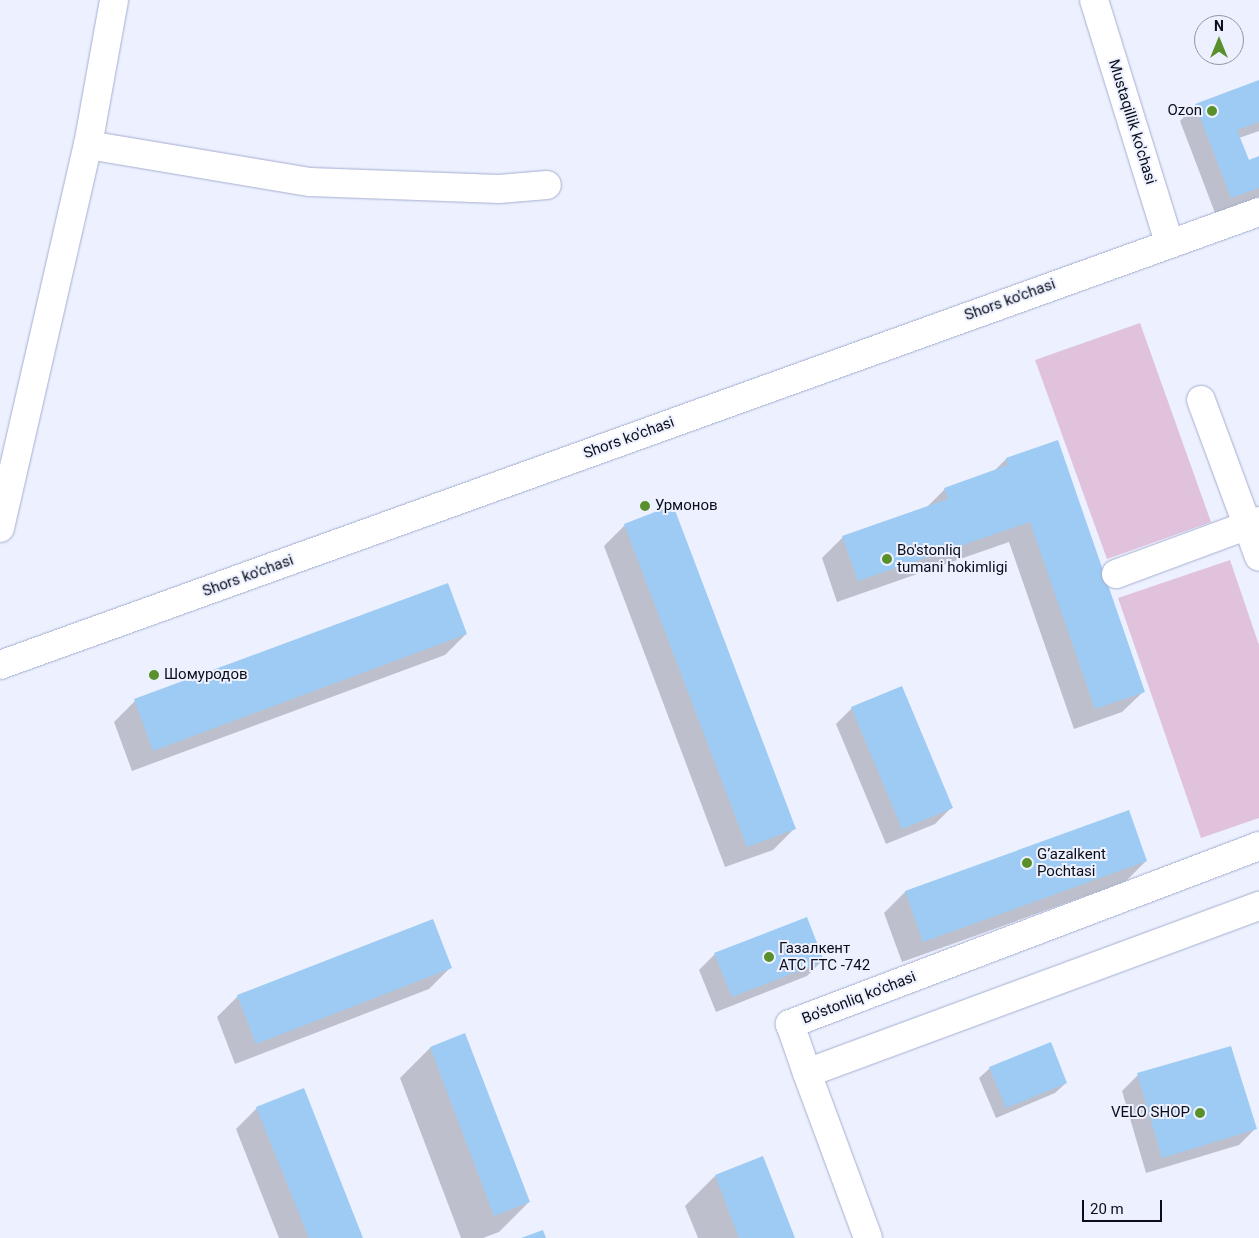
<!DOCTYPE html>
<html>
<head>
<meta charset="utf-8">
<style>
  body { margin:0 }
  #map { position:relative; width:1259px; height:1238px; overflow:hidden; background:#edf1ff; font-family:Roboto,sans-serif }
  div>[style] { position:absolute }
  .green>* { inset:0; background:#e0c2dd }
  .shadow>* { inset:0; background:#0003 }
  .building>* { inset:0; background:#9dcbf3 }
  .roads { filter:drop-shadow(0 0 1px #a5aed0) drop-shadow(0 0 1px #a5aed0) }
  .minor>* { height:28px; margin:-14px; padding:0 14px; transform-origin:14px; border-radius:14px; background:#fff }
  .dots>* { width:14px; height:14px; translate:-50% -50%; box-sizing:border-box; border:2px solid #edf1ff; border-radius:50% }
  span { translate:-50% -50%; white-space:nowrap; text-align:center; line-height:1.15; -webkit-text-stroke:4px #edf1ff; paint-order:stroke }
  .poi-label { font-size:15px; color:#0b0e19 }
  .right { translate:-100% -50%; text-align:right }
  .left { translate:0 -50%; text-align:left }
  .street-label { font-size:15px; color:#0b0e19 }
  .north { position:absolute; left:1194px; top:15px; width:50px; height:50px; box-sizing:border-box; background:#edf1ff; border:1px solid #9396a3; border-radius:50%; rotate:0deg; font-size:14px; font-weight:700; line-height:20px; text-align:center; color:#0b0e19 }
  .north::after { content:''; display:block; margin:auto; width:18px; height:22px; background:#5a902b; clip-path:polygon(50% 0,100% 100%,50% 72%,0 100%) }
  .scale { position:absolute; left:1082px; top:1200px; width:80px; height:22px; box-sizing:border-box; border:2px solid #0b0e19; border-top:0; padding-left:6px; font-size:15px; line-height:18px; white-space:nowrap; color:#0b0e19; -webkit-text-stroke:4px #edf1ff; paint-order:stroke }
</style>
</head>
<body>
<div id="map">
  <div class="green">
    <div style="clip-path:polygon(1140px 323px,1211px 522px,1107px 559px,1035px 360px)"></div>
    <div style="clip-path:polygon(1230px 560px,1259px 645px,1259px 818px,1201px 838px,1118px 598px)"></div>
  </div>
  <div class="shadow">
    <div style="clip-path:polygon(1259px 81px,1259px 131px,1239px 138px,1248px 161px,1259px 157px,1259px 197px,1215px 213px,1180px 121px,1196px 105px)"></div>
    <div style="clip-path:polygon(1057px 442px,1144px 691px,1122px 712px,1074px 729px,1009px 542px,837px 602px,822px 558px,843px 537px,925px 509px,945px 489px,993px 472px,1006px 459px)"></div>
    <div style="clip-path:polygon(625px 525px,794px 829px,773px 850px,725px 867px,604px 546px)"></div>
    <div style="clip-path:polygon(447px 585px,466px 634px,445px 655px,132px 771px,114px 722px,135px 701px)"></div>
    <div style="clip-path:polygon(852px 708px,951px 808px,935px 824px,886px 844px,836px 724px)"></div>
    <div style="clip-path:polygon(1128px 811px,1146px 861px,1125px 882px,902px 962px,884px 913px,905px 892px)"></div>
    <div style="clip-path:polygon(715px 954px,823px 960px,807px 976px,716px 1012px,699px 970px)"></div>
    <div style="clip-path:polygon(450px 968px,429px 989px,235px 1064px,217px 1017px,238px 996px)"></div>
    <div style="clip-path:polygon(465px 1035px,529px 1202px,499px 1232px,483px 1238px,461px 1238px,400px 1078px,430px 1048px)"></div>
    <div style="clip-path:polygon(990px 1068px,1066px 1083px,1055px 1093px,996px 1118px,979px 1078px)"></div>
    <div style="clip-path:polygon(1138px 1075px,1255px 1129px,1239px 1145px,1146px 1173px,1122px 1091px)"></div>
    <div style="clip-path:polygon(257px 1108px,362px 1238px,279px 1238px,236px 1129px)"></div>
    <div style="clip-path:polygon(715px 1176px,793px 1238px,698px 1238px,685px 1206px)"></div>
  </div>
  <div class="building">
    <div style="clip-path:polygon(1259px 80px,1259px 122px,1237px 130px,1249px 160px,1259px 156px,1259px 188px,1231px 198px,1195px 104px)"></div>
    <div style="clip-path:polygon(1058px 440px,1145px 692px,1095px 709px,1030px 522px,858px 581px,842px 536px,948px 499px,944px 488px,1008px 465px,1006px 458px)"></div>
    <div style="clip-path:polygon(673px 505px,796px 829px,747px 847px,624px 524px)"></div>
    <div style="clip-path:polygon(448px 583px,467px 634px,153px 751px,134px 699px)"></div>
    <div style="clip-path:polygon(902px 686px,953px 808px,902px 829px,851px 707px)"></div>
    <div style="clip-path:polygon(1129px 810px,1147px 861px,923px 942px,905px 891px)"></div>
    <div style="clip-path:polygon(807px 917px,824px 961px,732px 997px,714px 953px)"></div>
    <div style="clip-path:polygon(433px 919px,452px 968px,256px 1044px,237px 995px)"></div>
    <div style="clip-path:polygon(465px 1033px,530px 1202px,494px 1216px,430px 1047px)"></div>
    <div style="clip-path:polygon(1051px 1042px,1067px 1083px,1006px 1108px,989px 1067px)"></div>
    <div style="clip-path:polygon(1231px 1046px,1257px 1129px,1162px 1158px,1137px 1073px)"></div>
    <div style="clip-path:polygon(304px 1088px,363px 1238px,309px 1238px,256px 1107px)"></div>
    <div style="clip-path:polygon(763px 1156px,795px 1238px,739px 1238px,715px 1175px)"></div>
    <div style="clip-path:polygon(543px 1230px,546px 1238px,521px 1238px)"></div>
  </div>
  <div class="roads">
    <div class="minor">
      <div style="left:1094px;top:0;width:254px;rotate:72.8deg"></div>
      <div style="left:88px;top:145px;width:225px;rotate:9.5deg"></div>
      <div style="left:310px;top:182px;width:189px;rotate:2.1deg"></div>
      <div style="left:499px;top:189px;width:48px;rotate:-4.8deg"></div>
      <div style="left:1201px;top:400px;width:167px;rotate:69.7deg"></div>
      <div style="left:0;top:528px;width:393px;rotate:-77.1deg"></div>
      <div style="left:88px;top:145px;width:147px;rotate:-79.8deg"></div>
      <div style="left:1116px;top:574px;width:153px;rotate:-20.3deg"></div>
      <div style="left:0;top:665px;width:1338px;rotate:-19.79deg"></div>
      <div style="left:1259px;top:846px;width:502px;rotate:159.22deg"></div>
      <div style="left:790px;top:1024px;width:52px;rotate:70.9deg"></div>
      <div style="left:807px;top:1073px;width:482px;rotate:-20.3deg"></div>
      <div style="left:807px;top:1073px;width:176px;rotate:69.7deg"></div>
    </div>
  </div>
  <div class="dots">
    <div style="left:1212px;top:111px;background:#5a902b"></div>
    <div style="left:645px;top:506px;background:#5a902b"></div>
    <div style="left:887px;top:559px;background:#5a902b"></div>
    <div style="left:154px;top:675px;background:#5a902b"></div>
    <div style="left:1027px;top:863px;background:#5a902b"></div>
    <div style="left:769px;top:957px;background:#5a902b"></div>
    <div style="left:1200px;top:1113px;background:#5a902b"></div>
  </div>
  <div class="poi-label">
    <span class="right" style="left:1202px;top:111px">Ozon</span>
    <span class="left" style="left:655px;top:506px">Урмонов</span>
    <span class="left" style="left:897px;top:559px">Bo'stonliq<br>tumani hokimligi</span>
    <span class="left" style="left:164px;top:675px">Шомуродов</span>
    <span class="left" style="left:1037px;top:863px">Gʼazalkent<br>Pochtasi</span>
    <span class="left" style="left:779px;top:957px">Газалкент<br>АТС ГТС -742</span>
    <span class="right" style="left:1190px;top:1113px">VELO SHOP</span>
  </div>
  <div class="street-label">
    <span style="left:1132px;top:122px;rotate:73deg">Mustaqillik ko'chasi</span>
    <span style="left:1010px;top:300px;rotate:-20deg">Shors ko'chasi</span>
    <span style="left:629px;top:438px;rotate:-20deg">Shors ko'chasi</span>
    <span style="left:248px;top:576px;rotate:-20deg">Shors ko'chasi</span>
    <span style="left:859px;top:998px;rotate:-21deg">Bo'stonliq ko'chasi</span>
  </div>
  <div class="north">N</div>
  <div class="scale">20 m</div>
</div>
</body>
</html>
